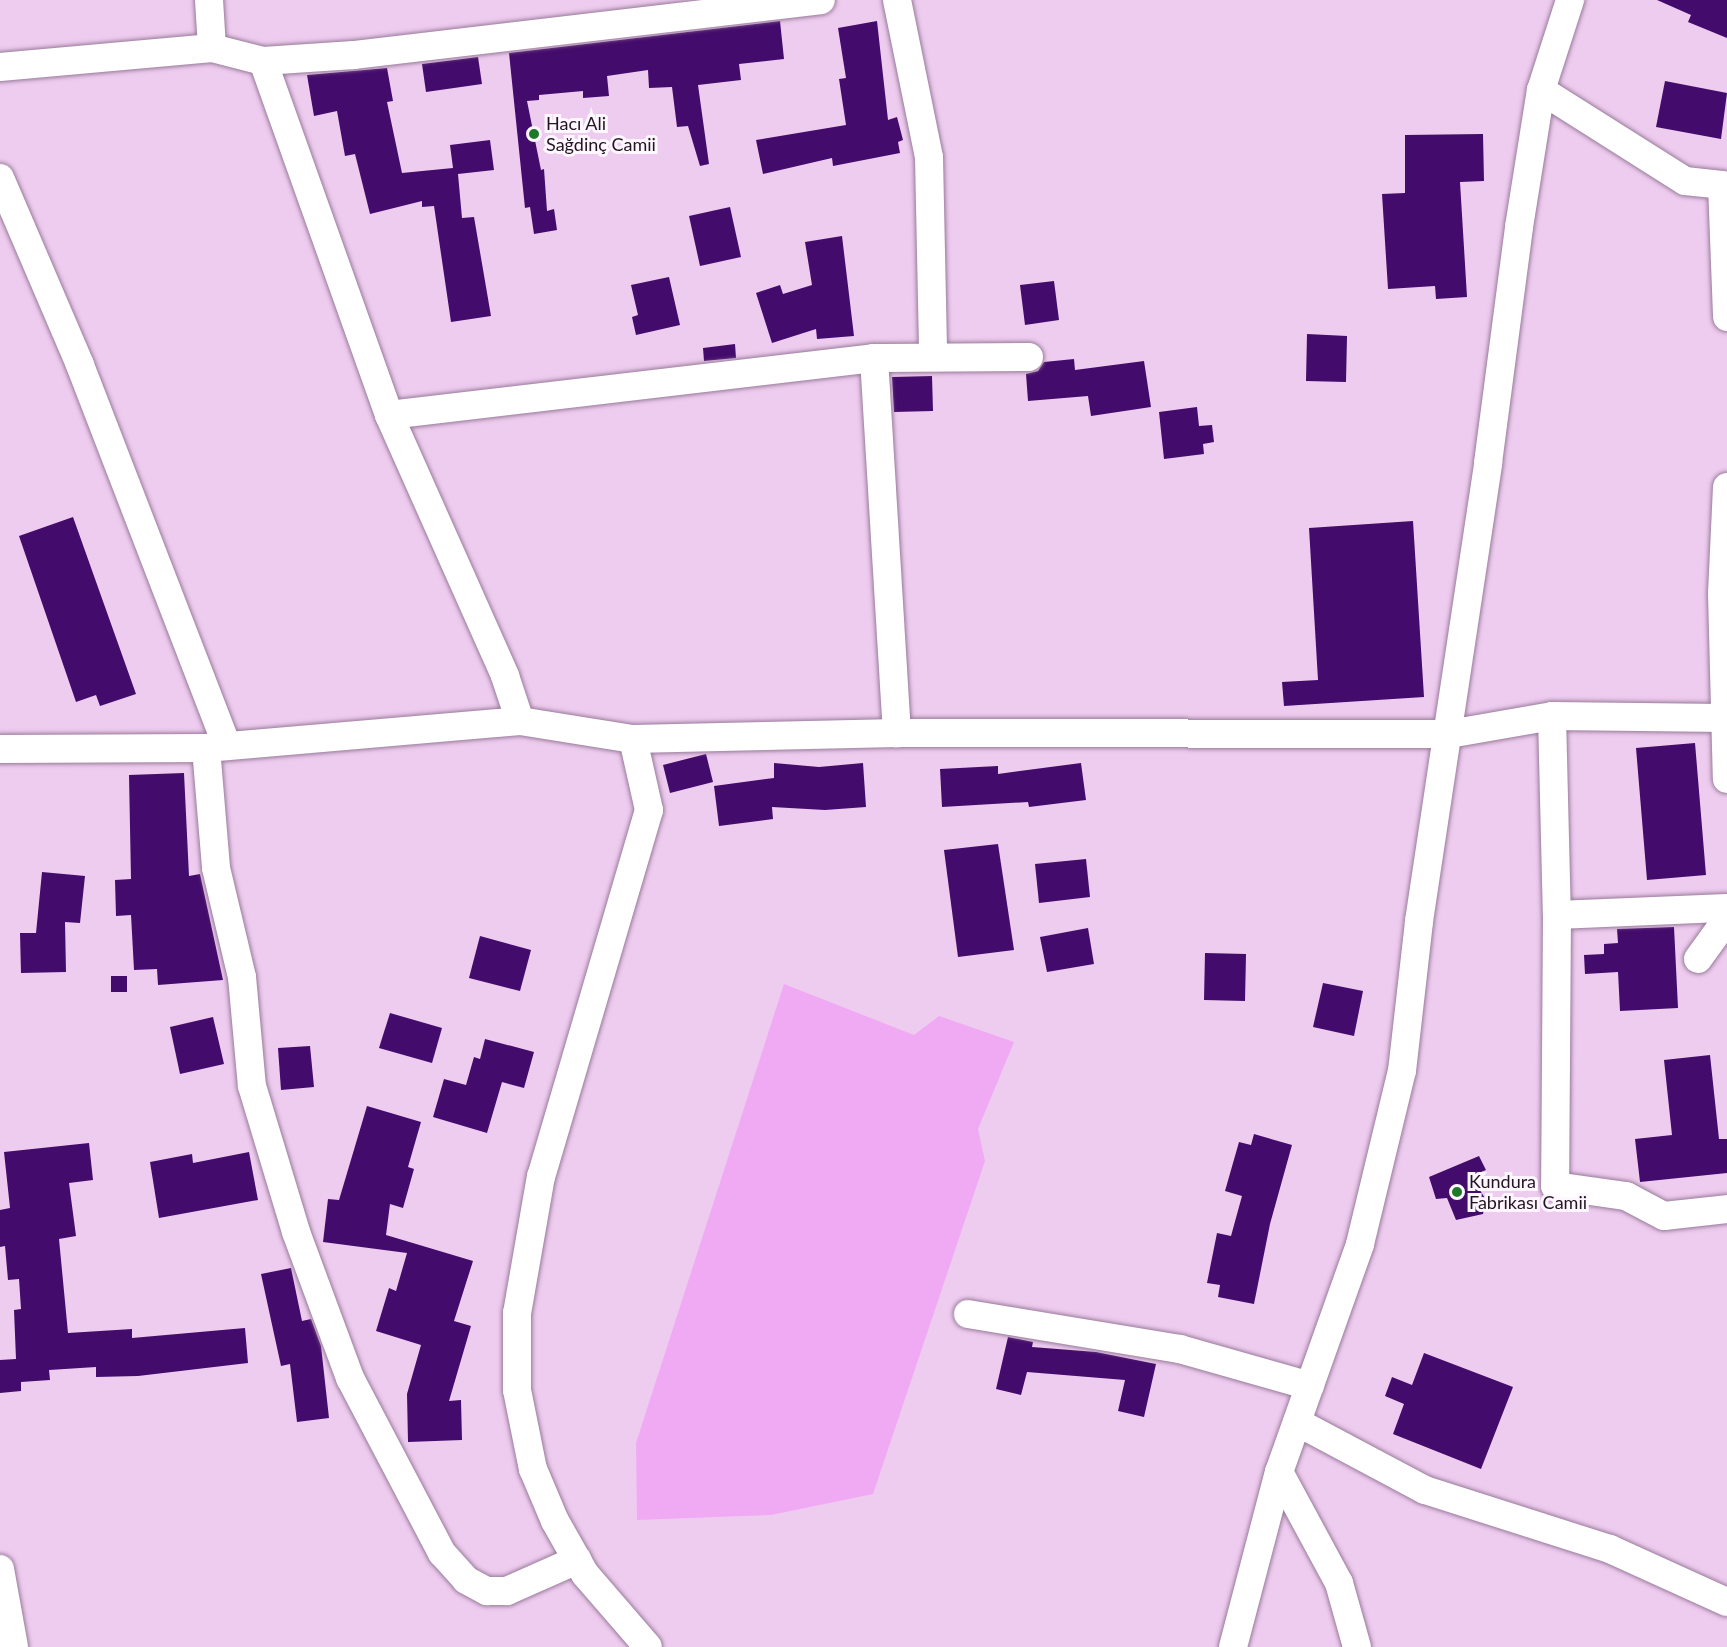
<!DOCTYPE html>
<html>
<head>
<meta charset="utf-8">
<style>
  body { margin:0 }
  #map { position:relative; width:1727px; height:1647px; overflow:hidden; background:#eeccef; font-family:Lato,sans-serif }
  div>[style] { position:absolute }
  .green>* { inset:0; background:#efaaf3 }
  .building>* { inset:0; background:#430b6b }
  .roads { filter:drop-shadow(0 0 2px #997b9b) drop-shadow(0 0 2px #997b9b) }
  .minor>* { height:28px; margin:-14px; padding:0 14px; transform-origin:14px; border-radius:14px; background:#fff }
  .dots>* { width:16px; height:16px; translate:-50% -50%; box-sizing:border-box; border:3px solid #fef7ff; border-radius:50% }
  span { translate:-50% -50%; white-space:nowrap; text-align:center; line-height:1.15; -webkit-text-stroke:6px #fef7ff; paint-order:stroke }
  .poi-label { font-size:18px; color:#221622 }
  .left { translate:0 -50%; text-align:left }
</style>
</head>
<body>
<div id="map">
  <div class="green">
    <div style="clip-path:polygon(784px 984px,914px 1035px,939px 1016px,1014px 1042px,978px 1129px,985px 1161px,873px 1494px,771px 1515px,637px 1520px,636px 1443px)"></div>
  </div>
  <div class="building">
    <div style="clip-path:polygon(1657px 0,1727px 0,1727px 38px,1688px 22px,1691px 15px)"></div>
    <div style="clip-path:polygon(780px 21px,784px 59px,739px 64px,741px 80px,698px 85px,709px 164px,700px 166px,688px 126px,677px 127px,672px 87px,649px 88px,648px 70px,607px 76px,609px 96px,583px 98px,583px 91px,539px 95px,539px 100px,527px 101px,541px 170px,544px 169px,547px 211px,554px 209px,557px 230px,534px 234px,530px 207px,525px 208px,509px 53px)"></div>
    <div style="clip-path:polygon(877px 21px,888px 120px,897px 117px,903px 140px,898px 142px,900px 153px,833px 166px,832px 158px,763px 174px,756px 140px,846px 125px,839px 79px,846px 78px,838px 28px)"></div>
    <div style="clip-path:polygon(478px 57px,482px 84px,426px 92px,422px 64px)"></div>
    <div style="clip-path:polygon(387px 68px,393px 101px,387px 102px,402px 173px,453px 168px,450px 145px,490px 140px,494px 170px,458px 174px,462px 218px,474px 217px,491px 316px,451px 322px,434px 206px,422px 207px,422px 201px,370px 214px,355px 154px,345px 156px,337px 111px,314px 116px,307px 75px)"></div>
    <div style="clip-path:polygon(1665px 81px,1727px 93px,1721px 139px,1656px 127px)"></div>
    <div style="clip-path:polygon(1483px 134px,1484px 181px,1460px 182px,1467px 297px,1436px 299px,1435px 286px,1388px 289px,1382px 194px,1405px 193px,1405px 135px)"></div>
    <div style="clip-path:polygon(730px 207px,741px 257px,700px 266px,689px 216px)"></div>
    <div style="clip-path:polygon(842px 236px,854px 336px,817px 339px,816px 329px,772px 343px,756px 293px,780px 285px,783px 294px,812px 285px,805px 242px)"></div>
    <div style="clip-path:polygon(669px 277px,680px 325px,636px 335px,632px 317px,638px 315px,631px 285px)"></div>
    <div style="clip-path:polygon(1054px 281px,1059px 320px,1025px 325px,1020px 285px)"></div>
    <div style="clip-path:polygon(1307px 334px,1347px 336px,1346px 382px,1306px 381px)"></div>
    <div style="clip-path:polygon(735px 344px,736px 358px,704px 361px,703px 348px)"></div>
    <div style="clip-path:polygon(1074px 359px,1075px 370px,1144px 361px,1151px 407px,1091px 416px,1088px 396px,1028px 401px,1026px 374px,1038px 371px,1044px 362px)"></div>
    <div style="clip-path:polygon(932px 376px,933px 411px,894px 412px,892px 377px)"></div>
    <div style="clip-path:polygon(1197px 407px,1199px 426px,1212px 425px,1214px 442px,1203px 444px,1204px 454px,1164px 459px,1159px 412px)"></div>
    <div style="clip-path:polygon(73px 517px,136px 694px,100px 706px,96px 695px,76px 702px,19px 536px)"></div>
    <div style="clip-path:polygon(1413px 521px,1424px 697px,1284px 706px,1282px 682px,1318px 680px,1309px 528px)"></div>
    <div style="clip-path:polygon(1695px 743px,1706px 875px,1647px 880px,1636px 748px)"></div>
    <div style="clip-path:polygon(706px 754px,713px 782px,670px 793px,663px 765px)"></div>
    <div style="clip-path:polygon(774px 763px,819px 767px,863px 763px,866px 807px,825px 810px,772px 807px,773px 819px,719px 826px,714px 786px,774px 778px)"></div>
    <div style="clip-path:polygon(1081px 763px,1086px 800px,1029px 807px,1028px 802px,942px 807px,940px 769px,998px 766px,998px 774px)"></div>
    <div style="clip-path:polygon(184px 773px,189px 876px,200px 874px,223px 980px,158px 985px,157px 969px,134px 970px,131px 915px,116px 916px,115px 880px,131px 879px,129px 775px)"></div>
    <div style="clip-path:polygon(998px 844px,1014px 950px,958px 957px,944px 850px)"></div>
    <div style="clip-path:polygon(1086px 859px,1090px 897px,1039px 903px,1035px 864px)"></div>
    <div style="clip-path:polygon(42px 872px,85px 876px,80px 923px,65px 922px,66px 972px,21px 973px,20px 933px,36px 933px)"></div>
    <div style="clip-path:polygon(1674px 927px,1678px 1008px,1620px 1011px,1618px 972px,1585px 974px,1584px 955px,1604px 954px,1604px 944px,1618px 943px,1617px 929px)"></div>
    <div style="clip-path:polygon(1088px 928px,1094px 964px,1047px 972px,1040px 937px)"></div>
    <div style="clip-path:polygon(480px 936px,531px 950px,520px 991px,469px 978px)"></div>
    <div style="clip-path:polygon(1205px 953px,1246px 954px,1245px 1001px,1204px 1000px)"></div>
    <div style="clip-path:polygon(111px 976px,127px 976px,127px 992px,111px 992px)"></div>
    <div style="clip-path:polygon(1323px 983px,1363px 991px,1354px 1036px,1313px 1027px)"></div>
    <div style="clip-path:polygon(390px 1013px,442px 1028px,432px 1063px,379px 1048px)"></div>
    <div style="clip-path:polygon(213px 1017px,224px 1064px,180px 1074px,170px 1027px)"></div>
    <div style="clip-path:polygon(485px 1039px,534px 1052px,524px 1088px,502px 1082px,487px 1133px,433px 1117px,444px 1079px,466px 1085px,474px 1057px,480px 1059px)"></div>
    <div style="clip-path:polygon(310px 1046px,314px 1087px,281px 1090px,278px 1048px)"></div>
    <div style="clip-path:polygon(1710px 1055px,1719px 1139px,1727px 1139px,1727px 1173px,1640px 1182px,1635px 1139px,1672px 1135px,1664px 1060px)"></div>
    <div style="clip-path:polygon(367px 1106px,421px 1122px,408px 1167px,414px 1169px,403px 1208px,390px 1204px,386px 1235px,473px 1261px,454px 1321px,471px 1326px,449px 1401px,461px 1400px,462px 1440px,408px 1442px,407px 1394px,421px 1345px,376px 1331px,389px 1288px,396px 1291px,407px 1253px,323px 1242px,328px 1199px,339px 1200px)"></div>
    <div style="clip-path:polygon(1254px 1134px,1292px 1145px,1270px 1224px,1254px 1304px,1218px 1297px,1220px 1285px,1207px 1283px,1217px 1233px,1231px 1236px,1242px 1196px,1225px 1191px,1239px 1142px,1251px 1145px)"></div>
    <div style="clip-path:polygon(89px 1143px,93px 1180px,69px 1183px,76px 1236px,59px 1239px,68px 1333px,132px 1329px,132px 1338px,245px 1328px,248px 1363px,138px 1376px,96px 1377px,96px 1367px,49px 1370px,50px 1380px,21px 1382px,21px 1391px,0 1393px,0 1360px,16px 1359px,14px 1310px,21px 1309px,19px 1279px,8px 1280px,5px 1246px,0 1247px,0 1210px,10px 1208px,4px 1152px)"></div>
    <div style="clip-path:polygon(249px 1152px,258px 1200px,159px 1218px,150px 1162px,192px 1154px,193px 1163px)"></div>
    <div style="clip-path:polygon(1479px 1156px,1486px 1170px,1481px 1172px,1484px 1183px,1478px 1187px,1486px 1200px,1483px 1214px,1456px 1220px,1447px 1198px,1436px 1199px,1429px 1177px)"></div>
    <div style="clip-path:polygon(291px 1268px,302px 1321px,311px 1319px,321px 1346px,329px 1418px,297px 1422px,290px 1364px,281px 1366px,261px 1274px)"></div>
    <div style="clip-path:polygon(1008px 1337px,1033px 1342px,1032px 1347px,1096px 1352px,1156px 1364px,1144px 1417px,1118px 1411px,1125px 1380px,1027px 1372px,1021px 1395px,996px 1389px)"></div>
    <div style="clip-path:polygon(1424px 1353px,1513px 1387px,1481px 1469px,1393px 1434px,1404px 1404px,1385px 1396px,1392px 1377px,1412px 1385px)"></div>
  </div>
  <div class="roads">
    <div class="minor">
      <div style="left:209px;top:0;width:48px;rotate:86.4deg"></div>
      <div style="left:212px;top:48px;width:53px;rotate:14.3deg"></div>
      <div style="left:263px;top:61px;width:376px;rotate:70.4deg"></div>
      <div style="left:389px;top:415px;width:286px;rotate:66deg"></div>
      <div style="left:505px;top:676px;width:47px;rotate:71.6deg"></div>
      <div style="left:897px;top:0;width:160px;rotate:78.5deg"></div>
      <div style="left:929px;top:157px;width:199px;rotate:88.8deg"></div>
      <div style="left:263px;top:61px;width:91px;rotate:-3.8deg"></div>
      <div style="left:354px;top:55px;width:470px;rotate:-6.7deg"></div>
      <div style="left:0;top:67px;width:213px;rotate:-5.1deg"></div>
      <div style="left:1541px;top:90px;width:170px;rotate:32.3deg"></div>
      <div style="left:1685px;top:181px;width:37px;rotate:6deg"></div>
      <div style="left:1722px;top:185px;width:132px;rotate:87.8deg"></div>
      <div style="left:0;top:178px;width:203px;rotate:66.8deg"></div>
      <div style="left:80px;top:365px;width:406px;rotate:68.9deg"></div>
      <div style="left:874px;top:358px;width:376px;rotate:86.5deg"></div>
      <div style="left:389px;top:415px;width:488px;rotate:-6.7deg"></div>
      <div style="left:874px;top:358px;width:155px;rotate:-0.4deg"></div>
      <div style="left:1727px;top:487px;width:107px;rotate:92.7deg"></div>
      <div style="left:1722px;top:594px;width:185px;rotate:88.5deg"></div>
      <div style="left:1552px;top:716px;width:199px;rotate:88.6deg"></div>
      <div style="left:1557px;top:915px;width:271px;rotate:90.4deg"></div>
      <div style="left:1555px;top:1186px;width:72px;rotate:8deg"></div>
      <div style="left:1626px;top:1196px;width:43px;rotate:27.8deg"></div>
      <div style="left:1664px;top:1216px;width:63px;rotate:-6.3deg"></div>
      <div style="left:633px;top:739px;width:73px;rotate:77.3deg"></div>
      <div style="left:649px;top:810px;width:382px;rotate:106.4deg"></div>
      <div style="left:541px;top:1176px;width:139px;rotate:99.9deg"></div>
      <div style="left:517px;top:1313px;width:77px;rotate:90deg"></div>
      <div style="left:517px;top:1390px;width:81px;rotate:78.6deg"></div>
      <div style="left:533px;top:1469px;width:56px;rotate:67.1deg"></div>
      <div style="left:555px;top:1521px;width:61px;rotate:60.5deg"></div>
      <div style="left:585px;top:1574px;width:96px;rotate:49.2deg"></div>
      <div style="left:206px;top:748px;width:120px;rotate:85.2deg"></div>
      <div style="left:216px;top:868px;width:112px;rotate:76.6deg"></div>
      <div style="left:242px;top:977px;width:109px;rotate:84.8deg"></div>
      <div style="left:252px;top:1086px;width:152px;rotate:73.2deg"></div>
      <div style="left:296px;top:1232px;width:156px;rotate:69.7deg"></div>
      <div style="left:350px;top:1378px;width:198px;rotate:62.3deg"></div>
      <div style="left:442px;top:1553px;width:36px;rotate:48deg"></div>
      <div style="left:466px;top:1580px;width:24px;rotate:28deg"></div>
      <div style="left:487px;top:1591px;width:20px"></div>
      <div style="left:507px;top:1591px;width:77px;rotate:-23.9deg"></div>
      <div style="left:0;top:749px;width:206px;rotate:-0.3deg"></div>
      <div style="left:206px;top:748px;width:315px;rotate:-4.9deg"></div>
      <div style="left:520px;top:721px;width:114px;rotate:9.1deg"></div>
      <div style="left:633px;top:739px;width:264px;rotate:-1.3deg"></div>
      <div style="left:897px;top:733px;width:552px;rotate:0.1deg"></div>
      <div style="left:1449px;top:734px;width:105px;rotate:-9.9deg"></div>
      <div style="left:1552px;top:716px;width:173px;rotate:0.7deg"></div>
      <div style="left:1557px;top:915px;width:170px;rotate:-2.4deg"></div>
      <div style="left:1698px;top:959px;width:49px;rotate:-54.1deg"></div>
      <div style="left:968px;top:1314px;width:215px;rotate:9.4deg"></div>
      <div style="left:1180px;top:1349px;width:135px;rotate:15.9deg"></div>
      <div style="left:1297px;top:1422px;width:145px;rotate:28deg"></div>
      <div style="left:1425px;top:1490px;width:194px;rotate:17.7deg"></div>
      <div style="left:1610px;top:1549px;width:128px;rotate:24.4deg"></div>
      <div style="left:1279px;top:1472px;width:126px;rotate:61.6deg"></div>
      <div style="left:1339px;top:1583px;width:66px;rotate:74.3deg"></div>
      <div style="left:0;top:1569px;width:79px;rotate:79.8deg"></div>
      <div style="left:1233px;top:1647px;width:181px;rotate:-75.3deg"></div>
      <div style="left:1279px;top:1472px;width:242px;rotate:-70.4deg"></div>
      <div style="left:1360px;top:1244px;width:178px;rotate:-76.4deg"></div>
      <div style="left:1402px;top:1071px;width:151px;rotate:-83.5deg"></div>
      <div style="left:1419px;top:921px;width:463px;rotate:-81.4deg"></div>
      <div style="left:1488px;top:463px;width:238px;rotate:-82.5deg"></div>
      <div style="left:1519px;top:227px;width:139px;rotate:-80.9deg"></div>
      <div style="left:1541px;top:90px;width:95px;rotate:-72.1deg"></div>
    </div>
  </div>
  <div class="dots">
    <div style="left:534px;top:134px;background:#1d7928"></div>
    <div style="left:1457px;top:1192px;background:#1d7928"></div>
  </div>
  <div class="poi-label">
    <span class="left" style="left:546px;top:134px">Hacı Ali<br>Sağdinç Camii</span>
    <span class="left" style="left:1469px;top:1192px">Kundura<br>Fabrikası Camii</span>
  </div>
</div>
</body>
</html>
